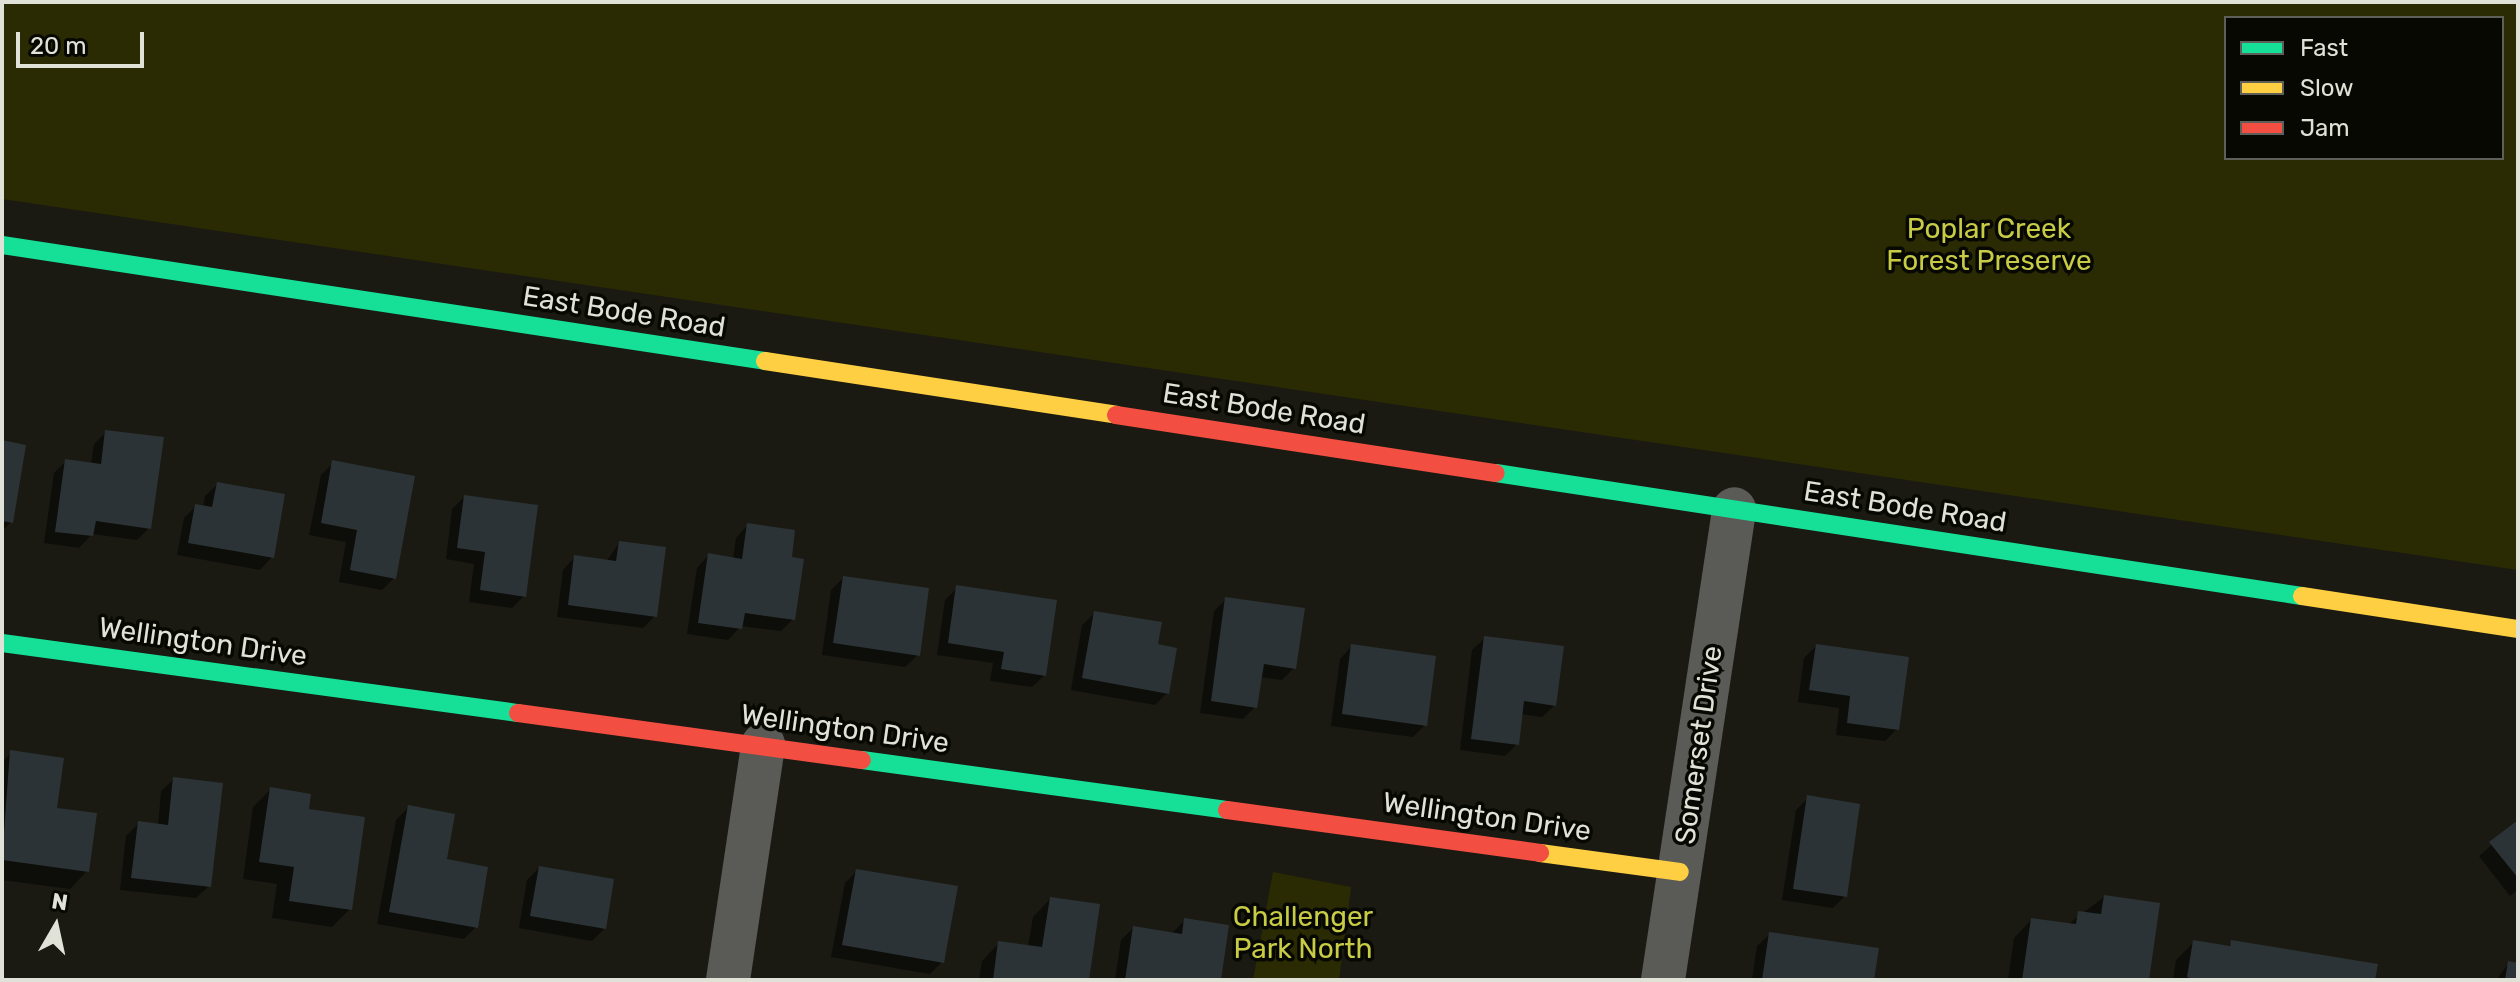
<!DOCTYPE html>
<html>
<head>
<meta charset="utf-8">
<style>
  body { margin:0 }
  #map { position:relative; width:2520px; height:982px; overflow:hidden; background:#1a1a12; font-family:Rubik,sans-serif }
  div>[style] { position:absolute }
  .green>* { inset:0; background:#2a2b03 }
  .shadow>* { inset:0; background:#0007 }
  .building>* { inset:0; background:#2c3336 }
  .street>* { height:44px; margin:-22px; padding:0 22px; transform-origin:22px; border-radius:22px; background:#5a5a56 }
  .fast>* { height:18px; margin:-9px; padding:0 9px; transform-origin:9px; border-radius:9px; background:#16e098 }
  .slow>* { height:18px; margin:-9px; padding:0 9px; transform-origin:9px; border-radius:9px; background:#ffcf43 }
  .jam>* { height:18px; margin:-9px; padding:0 9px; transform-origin:9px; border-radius:9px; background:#f24e42 }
  span { translate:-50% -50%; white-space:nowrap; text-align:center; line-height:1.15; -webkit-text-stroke:7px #080803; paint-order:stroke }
  .park-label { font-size:28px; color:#c8cc45 }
  .street-label { font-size:28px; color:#e0e1d7 }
  .frame { position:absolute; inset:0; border:4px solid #e0e1d7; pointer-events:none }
  .legend { position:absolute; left:2224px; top:16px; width:280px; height:144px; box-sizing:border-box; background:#080803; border:2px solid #5e5f58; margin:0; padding:10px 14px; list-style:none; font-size:24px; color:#e0e1d7 }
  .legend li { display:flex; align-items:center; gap:16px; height:40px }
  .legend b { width:40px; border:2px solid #5e5f58 }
  .north { position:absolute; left:16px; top:886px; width:80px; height:80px; -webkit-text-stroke:6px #080803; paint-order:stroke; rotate:9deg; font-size:22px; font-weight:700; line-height:32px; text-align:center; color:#e0e1d7 }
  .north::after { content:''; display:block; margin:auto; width:28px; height:36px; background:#e0e1d7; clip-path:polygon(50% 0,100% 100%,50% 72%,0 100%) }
  .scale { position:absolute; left:16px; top:32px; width:128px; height:36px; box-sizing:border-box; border:4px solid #e0e1d7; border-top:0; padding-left:10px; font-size:24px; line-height:28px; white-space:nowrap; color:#e0e1d7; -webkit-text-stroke:6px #080803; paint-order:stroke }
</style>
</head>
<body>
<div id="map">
  <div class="green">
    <div style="clip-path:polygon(evenodd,2px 2px,2518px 2px,2518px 570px,2px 199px,2px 2px,2226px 18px,2502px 18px,2502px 158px,2226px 158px,2226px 18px)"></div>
    <div style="clip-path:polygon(1273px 872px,1351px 887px,1339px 980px,1253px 980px)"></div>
  </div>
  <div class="shadow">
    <div style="clip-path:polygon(106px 432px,149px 528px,137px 540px,92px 534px,79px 548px,44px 543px,54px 473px,66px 461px,91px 464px,94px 444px)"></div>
    <div style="clip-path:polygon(2px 442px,11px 522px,2px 531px)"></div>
    <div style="clip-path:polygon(333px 463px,394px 578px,382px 590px,339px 582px,346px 542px,309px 535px,321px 475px)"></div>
    <div style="clip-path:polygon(218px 484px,272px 557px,260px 570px,177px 555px,184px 518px,196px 506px,203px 508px,205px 496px)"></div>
    <div style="clip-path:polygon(464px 497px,524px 596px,512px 608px,469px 602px,474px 564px,446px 559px,452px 509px)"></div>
    <div style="clip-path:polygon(748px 525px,789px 559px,793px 619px,781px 631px,741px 626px,728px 640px,687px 634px,697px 568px,709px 555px,733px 559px,736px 538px)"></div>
    <div style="clip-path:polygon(619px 543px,655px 616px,643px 628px,557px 617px,563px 570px,575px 557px,606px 562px)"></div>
    <div style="clip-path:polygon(843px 578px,918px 655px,905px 667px,822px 655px,831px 590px)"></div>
    <div style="clip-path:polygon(957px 588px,1045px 675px,1032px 687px,990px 681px,993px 663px,937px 655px,945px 600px)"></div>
    <div style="clip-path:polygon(1226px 599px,1294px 668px,1282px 680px,1260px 677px,1255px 707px,1243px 719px,1200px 713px,1214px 611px)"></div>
    <div style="clip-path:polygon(1095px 613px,1167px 693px,1155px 705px,1071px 690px,1082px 625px)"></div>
    <div style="clip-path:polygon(1485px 638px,1555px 705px,1542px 717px,1521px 714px,1517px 744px,1505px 756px,1460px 750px,1472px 650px)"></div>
    <div style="clip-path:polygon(1352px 646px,1425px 725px,1413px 737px,1331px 726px,1340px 659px)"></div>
    <div style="clip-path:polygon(1816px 646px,1897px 729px,1885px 741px,1836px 735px,1839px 708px,1798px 702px,1804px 658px)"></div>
    <div style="clip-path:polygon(11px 753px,55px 810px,87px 871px,70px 889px,2px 880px,2px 762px)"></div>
    <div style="clip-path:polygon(174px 779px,209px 886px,196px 898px,120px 890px,126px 836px,139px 823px,158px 826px,161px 791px)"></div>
    <div style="clip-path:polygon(271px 789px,306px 811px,350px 909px,332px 927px,272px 918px,277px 884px,243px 879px,253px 807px)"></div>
    <div style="clip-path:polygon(1808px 798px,1845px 896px,1833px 908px,1782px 900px,1796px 810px)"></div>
    <div style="clip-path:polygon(408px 808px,444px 860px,476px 927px,464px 939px,377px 924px,396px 820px)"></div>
    <div style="clip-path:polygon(2518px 822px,2518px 890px,2510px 896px,2479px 856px)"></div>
    <div style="clip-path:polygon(539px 868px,604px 929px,592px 941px,519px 928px,527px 880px)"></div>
    <div style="clip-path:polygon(857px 871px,942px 962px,930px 974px,831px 957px,845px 883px)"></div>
    <div style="clip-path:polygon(2104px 897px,2147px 980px,2008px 980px,2014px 938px,2031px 920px,2067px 925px)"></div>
    <div style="clip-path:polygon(1050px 899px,1087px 980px,979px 980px,982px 961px,999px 943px,1028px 947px,1033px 917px)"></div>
    <div style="clip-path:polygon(1185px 920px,1219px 980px,1115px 980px,1121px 940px,1133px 928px,1172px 933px)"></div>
    <div style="clip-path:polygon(1770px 934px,1872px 980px,1752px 980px,1757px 946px)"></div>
    <div style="clip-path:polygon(2194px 942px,2227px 947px,2232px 942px,2373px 980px,2173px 980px,2176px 960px)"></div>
    <div style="clip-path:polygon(2508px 964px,2518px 965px,2518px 980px,2496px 980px)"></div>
  </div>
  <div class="building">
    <div style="clip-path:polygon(105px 430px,164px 437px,151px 529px,96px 521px,93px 536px,55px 532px,65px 459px,101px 464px)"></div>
    <div style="clip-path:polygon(2px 440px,26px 445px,13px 523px,2px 521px)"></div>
    <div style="clip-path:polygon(332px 460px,415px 476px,396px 579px,350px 570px,357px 530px,321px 523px)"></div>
    <div style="clip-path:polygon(217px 482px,285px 494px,274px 558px,188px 543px,195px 504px,212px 507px)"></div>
    <div style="clip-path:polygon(464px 495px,538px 505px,526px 597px,480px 590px,485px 552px,457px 548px)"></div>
    <div style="clip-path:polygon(747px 523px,795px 530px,792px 557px,804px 559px,795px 620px,745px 613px,742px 629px,698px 623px,708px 553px,742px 559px)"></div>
    <div style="clip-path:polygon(619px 541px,666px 547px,657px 617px,568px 605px,574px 555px,616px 561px)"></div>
    <div style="clip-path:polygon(843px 576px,929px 588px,920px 656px,833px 643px)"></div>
    <div style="clip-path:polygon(956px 585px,1057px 600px,1046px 676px,1001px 669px,1004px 652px,948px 643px)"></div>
    <div style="clip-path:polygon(1225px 597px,1305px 608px,1296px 669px,1264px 664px,1257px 708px,1211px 701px)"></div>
    <div style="clip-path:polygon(1094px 611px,1162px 622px,1158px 644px,1177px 648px,1169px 694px,1082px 678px)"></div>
    <div style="clip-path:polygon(1484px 636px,1564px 646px,1556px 706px,1524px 701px,1519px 745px,1471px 739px)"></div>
    <div style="clip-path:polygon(1351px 644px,1436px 656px,1427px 726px,1342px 714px)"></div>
    <div style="clip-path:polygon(1816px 644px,1909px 657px,1899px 730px,1847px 723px,1850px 696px,1809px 690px)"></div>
    <div style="clip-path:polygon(10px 750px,64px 758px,57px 808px,97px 813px,89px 872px,2px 860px)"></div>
    <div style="clip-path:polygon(173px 777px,223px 783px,211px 887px,131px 878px,138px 821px,168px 825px)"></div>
    <div style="clip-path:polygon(270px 787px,311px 794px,309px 809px,365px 817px,352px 910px,289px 901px,294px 867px,259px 862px)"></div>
    <div style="clip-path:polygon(1807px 795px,1860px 804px,1847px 897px,1793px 889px)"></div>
    <div style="clip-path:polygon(408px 805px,455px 814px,447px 859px,488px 867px,478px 928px,389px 912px)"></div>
    <div style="clip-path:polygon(2518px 820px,2518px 878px,2489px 842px)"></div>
    <div style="clip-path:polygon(539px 866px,614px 879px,606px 929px,530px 916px)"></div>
    <div style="clip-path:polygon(856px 869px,958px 886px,944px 963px,842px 945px)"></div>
    <div style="clip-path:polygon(2104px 895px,2160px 903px,2149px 980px,2022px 980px,2031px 918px,2076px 924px,2078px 911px,2101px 914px)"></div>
    <div style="clip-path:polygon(1050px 897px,1100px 904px,1089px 980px,993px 980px,998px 941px,1042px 947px)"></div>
    <div style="clip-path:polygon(1184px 918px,1229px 925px,1221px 980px,1125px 980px,1133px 926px,1182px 934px)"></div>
    <div style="clip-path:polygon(1769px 932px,1879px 948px,1874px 980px,1762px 980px)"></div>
    <div style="clip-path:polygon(2193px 940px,2230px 946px,2231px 940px,2378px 964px,2375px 980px,2197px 980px,2187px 977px)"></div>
    <div style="clip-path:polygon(2508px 961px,2518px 963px,2518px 980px,2505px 980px)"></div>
  </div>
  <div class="street">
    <div style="left:728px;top:980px;width:238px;rotate:-81.5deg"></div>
    <div style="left:1663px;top:980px;width:476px;rotate:-81.4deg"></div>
  </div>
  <div class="fast">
    <div style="left:2px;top:245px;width:772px;rotate:8.64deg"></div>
    <div style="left:1496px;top:473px;width:815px;rotate:8.68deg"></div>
    <div style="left:2px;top:643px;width:521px;rotate:7.73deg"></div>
    <div style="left:862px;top:760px;width:368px;rotate:7.8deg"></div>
  </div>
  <div class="slow">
    <div style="left:765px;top:361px;width:355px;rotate:8.7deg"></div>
    <div style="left:2302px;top:596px;width:219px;rotate:8.7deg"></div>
    <div style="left:1540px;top:853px;width:141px;rotate:7.7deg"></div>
  </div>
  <div class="jam">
    <div style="left:1116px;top:415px;width:384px;rotate:8.7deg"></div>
    <div style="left:518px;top:713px;width:347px;rotate:7.8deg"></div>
    <div style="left:1227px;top:810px;width:316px;rotate:7.8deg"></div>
  </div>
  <div class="park-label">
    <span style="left:1989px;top:245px">Poplar Creek<br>Forest Preserve</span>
    <span style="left:1303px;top:933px">Challenger<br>Park North</span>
  </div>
  <div class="street-label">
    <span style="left:624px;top:312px;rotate:9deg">East Bode Road</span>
    <span style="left:1264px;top:409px;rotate:9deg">East Bode Road</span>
    <span style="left:1905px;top:507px;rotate:9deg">East Bode Road</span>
    <span style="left:203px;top:642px;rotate:8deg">Wellington Drive</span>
    <span style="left:845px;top:729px;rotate:8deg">Wellington Drive</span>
    <span style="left:1699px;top:745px;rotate:-82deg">Somerset Drive</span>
    <span style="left:1487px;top:817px;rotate:8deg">Wellington Drive</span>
  </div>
  <div class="frame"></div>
  <ul class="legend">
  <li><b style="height:10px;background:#16e098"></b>Fast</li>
  <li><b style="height:10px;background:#ffcf43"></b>Slow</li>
  <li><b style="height:10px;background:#f24e42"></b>Jam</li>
  </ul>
  <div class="north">N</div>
  <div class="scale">20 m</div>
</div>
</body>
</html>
